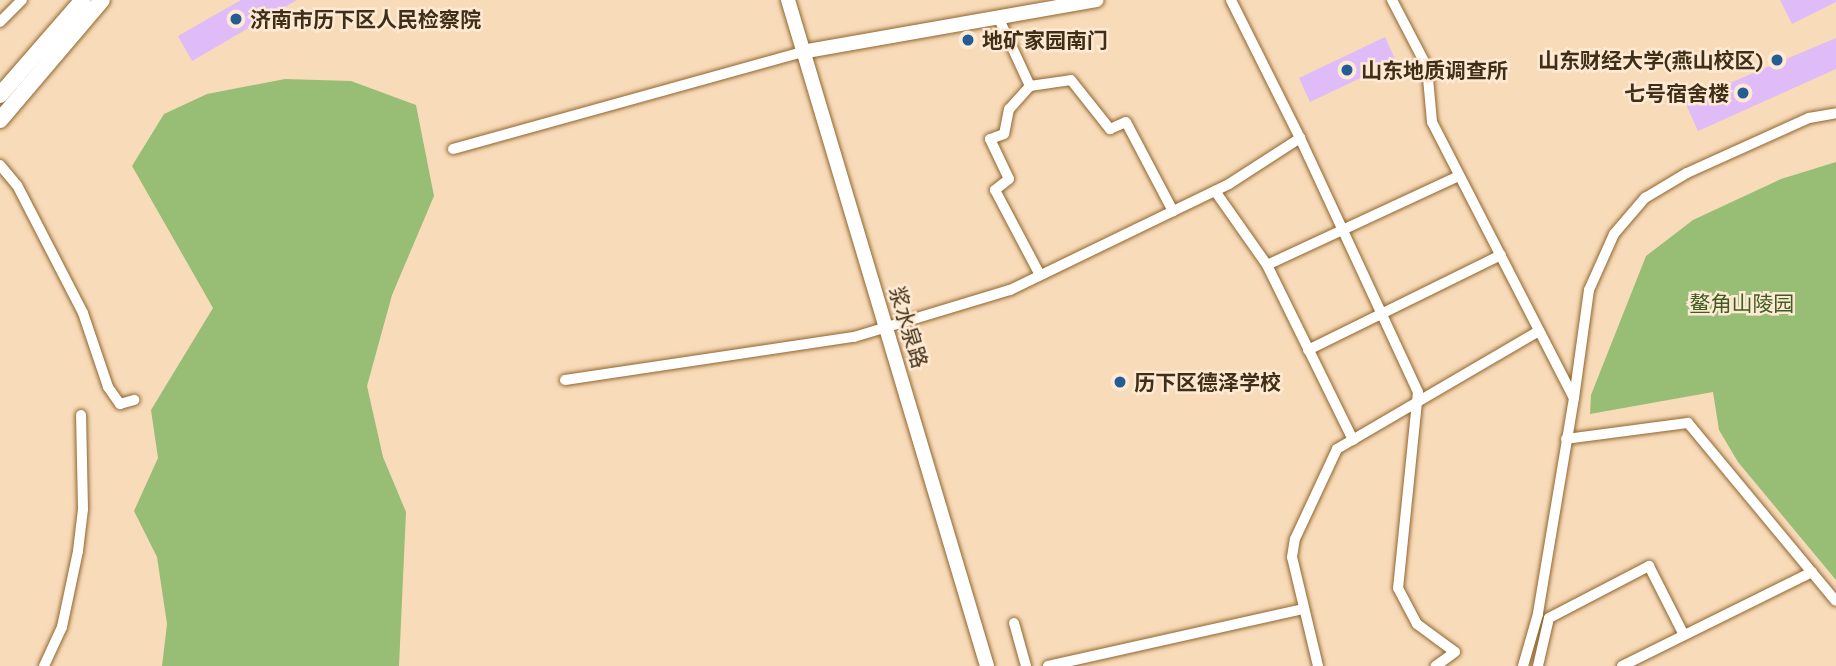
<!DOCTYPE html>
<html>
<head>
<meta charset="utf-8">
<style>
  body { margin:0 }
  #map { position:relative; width:1836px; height:666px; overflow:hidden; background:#f8dbb9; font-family:Quicksand,"Noto Sans SC",sans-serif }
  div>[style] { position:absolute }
  .green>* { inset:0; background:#97be74 }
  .building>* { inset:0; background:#dfbbf8 }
  .roads { filter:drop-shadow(0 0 2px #90652d) drop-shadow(0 0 2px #90652d) }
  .minor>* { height:10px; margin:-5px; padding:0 5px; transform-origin:5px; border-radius:5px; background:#fff }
  .secondary>* { height:14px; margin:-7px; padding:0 7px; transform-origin:7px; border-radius:7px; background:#fff }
  .primary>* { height:16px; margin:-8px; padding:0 8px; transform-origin:8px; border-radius:8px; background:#fff }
  .dots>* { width:19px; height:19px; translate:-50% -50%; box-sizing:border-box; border:4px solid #feead4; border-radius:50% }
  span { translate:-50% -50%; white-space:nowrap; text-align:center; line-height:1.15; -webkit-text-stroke:5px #feead4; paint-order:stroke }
  .poi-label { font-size:21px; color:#412e17; font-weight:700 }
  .left { translate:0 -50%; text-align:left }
  .right { translate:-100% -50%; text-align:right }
  .park-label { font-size:21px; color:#405d21 }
  .street-label { font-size:21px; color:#412e17 }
</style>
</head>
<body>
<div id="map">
  <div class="green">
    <div style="clip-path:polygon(285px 79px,351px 81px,416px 105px,434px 196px,392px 295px,367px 386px,383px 457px,406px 512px,399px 666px,162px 666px,167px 624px,157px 557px,134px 511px,158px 458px,151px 410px,213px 308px,132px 166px,164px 114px,207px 94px)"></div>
    <div style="clip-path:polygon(1836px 162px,1836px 580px,1738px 462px,1719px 430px,1713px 392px,1590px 414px,1591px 395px,1646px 256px,1693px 220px,1781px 179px)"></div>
  </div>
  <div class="building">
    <div style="clip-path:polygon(241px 0,297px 0,192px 61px,178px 36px)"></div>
    <div style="clip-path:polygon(1780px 0,1836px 0,1836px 2px,1792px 24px)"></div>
    <div style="clip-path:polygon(1385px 37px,1396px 61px,1310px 102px,1299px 78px)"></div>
    <div style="clip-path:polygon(1836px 38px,1836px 69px,1698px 131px,1685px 102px)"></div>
  </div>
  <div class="roads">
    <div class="minor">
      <div style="left:1392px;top:0;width:76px;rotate:62.4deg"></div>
      <div style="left:1427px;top:67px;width:55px;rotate:84.8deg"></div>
      <div style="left:1432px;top:122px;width:310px;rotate:62.8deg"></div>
      <div style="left:1574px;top:398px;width:219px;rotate:99.5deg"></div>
      <div style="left:1538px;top:614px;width:54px;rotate:106.1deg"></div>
      <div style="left:999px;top:19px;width:74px;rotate:65.2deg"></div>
      <div style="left:1030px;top:86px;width:31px;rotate:132deg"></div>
      <div style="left:1009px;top:109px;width:25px;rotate:101deg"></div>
      <div style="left:1004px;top:134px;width:15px;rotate:160deg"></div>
      <div style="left:990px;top:139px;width:44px;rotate:64.6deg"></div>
      <div style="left:1009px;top:179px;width:18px;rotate:142deg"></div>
      <div style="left:995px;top:190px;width:96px;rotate:62.1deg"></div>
      <div style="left:0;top:22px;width:31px;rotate:-45deg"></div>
      <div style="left:1030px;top:86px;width:41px;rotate:-8.3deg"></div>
      <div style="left:1071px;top:80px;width:63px;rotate:51.5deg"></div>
      <div style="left:1110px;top:129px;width:17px;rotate:-24deg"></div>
      <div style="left:1126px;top:122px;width:101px;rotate:62.2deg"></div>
      <div style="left:1300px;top:138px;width:280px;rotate:65.1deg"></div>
      <div style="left:1418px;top:392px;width:197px;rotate:95.8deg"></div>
      <div style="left:1398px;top:588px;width:41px;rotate:62.2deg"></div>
      <div style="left:1417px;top:624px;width:47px;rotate:36.4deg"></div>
      <div style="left:1455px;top:652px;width:24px;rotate:144deg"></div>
      <div style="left:453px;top:149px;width:362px;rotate:-15.5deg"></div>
      <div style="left:0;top:165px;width:26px;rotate:50deg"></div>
      <div style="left:17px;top:185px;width:144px;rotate:62.7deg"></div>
      <div style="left:83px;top:313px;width:78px;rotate:71.3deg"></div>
      <div style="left:108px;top:387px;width:21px;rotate:55deg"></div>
      <div style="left:120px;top:404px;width:15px;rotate:-16deg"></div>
      <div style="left:1215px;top:191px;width:90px;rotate:54.9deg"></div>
      <div style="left:1267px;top:265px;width:195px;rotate:63.8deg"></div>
      <div style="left:1267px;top:265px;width:212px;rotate:-24.9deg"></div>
      <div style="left:1308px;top:350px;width:215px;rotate:-26.2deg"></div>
      <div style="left:565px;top:380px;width:292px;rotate:-8.5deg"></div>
      <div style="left:854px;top:337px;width:163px;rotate:-16.8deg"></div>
      <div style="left:1010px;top:290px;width:243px;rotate:-25.8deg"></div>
      <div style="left:1229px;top:184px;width:85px;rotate:-32.9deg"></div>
      <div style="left:1300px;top:138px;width:154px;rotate:-116.6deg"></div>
      <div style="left:1574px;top:398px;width:109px;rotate:-82.1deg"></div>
      <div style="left:1589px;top:290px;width:61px;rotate:-65.9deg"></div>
      <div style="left:1614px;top:234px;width:48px;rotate:-49.3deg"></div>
      <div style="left:1645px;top:198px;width:49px;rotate:-30.8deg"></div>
      <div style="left:1687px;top:173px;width:134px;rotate:-24.3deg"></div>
      <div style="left:1809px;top:118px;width:27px;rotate:-10deg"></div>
      <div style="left:1566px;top:439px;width:123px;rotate:-7.5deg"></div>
      <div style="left:1688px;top:423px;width:231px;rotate:50.3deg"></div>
      <div style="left:1014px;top:623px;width:45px;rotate:74.4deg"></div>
      <div style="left:44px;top:666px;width:43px;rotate:-65.2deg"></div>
      <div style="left:62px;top:627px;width:78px;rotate:-78.1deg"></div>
      <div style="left:78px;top:551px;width:42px;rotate:-83.2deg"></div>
      <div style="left:83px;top:509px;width:94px;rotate:-91.2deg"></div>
      <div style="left:1048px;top:666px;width:262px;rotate:-12.6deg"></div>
      <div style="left:1318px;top:666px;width:112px;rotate:-103.4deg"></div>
      <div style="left:1292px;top:557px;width:18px;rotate:-81deg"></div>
      <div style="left:1295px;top:539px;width:99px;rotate:-65deg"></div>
      <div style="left:1337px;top:449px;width:234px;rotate:-30.3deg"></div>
      <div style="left:1538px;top:666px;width:49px;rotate:-77.1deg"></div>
      <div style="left:1549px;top:618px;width:113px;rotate:-27.5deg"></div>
      <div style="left:1649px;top:566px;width:77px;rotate:63.1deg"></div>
      <div style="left:1622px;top:666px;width:212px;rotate:-26.3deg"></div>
    </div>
    <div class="secondary">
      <div style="left:788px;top:0;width:695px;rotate:73.36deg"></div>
      <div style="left:802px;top:52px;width:299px;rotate:-10deg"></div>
    </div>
    <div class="primary">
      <div style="left:0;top:95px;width:126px;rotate:-48.9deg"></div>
      <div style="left:0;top:120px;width:157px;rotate:-49.6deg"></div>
    </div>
  </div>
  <div class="dots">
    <div style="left:236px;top:19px;background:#245c94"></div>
    <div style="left:968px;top:40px;background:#245c94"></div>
    <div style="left:1777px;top:60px;background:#245c94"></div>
    <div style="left:1347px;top:70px;background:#245c94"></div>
    <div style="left:1743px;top:93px;background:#245c94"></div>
    <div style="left:1120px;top:382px;background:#245c94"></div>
  </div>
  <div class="poi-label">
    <span class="left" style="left:250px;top:19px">济南市历下区人民检察院</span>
    <span class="left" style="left:982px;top:40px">地矿家园南门</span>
    <span class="right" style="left:1763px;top:60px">山东财经大学(燕山校区)</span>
    <span class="left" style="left:1361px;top:70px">山东地质调查所</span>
    <span class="right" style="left:1729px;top:93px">七号宿舍楼</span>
    <span class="left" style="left:1134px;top:382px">历下区德泽学校</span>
  </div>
  <div class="park-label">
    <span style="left:1742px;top:303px">鳌角山陵园</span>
  </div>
  <div class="street-label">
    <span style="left:909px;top:327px;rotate:73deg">浆水泉路</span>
  </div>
</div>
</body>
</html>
